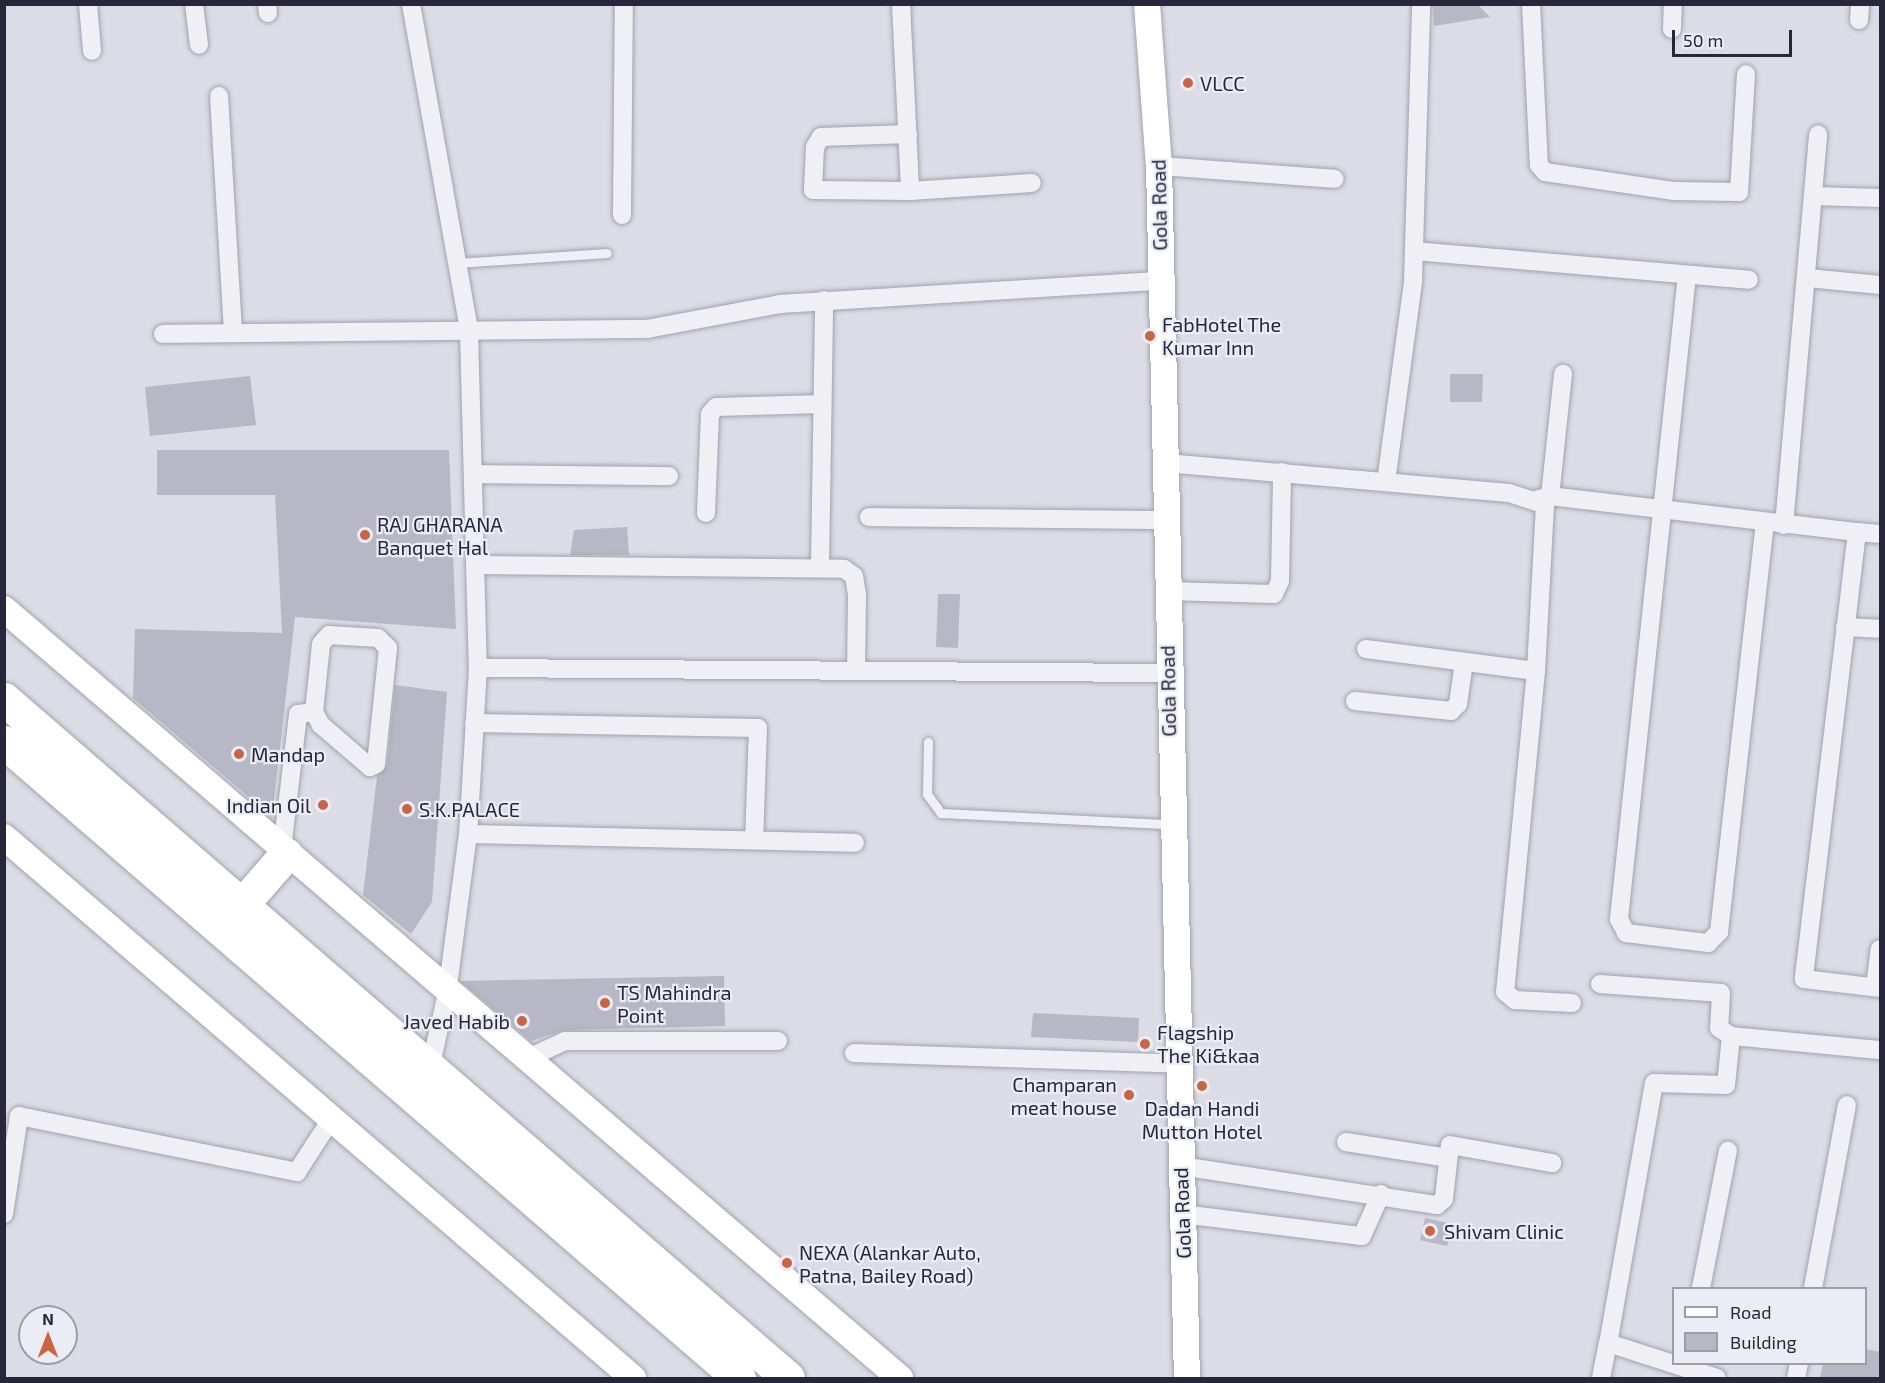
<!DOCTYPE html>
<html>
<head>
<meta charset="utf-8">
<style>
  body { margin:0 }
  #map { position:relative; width:1885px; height:1383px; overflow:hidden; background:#dcdce6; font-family:"Exo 2",sans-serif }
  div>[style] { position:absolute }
  .building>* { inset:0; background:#b7b7c5 }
  .roads { filter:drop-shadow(0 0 2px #a2a2af) drop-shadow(0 0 2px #a2a2af) }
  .lane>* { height:9px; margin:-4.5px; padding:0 4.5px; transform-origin:4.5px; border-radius:4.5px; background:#efeff4 }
  .street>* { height:18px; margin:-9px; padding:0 9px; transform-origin:9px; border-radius:9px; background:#efeff4 }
  .secondary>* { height:26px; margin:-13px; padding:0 13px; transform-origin:13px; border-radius:13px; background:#fff }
  .highway>* { height:33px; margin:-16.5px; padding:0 16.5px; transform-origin:16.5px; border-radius:16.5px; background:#fff }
  .dots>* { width:16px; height:16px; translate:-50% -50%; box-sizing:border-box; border:3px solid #ebecf4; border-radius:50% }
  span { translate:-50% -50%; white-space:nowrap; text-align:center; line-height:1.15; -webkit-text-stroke:4.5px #ebecf4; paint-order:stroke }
  .poi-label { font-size:20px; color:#27273b }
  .left { translate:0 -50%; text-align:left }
  .right { translate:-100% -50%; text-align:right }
  .street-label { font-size:20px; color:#27273b }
  .frame { position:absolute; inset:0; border:6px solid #27273b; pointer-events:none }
  .legend { position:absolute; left:1672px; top:1287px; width:195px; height:78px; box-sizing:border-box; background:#ebecf4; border:2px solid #9d9daa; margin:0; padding:8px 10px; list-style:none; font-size:18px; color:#27273b }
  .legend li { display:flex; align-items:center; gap:12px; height:30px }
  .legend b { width:30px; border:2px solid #9d9daa }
  .north { position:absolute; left:18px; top:1305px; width:60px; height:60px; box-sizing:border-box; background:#ebecf4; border:2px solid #9d9daa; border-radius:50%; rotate:0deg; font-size:16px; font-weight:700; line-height:24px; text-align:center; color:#27273b }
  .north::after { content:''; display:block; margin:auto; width:21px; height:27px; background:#c76545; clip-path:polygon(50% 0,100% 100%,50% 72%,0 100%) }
  .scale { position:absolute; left:1672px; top:30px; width:120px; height:27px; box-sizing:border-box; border:3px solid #27273b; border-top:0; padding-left:8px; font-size:18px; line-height:21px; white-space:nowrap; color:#27273b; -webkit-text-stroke:4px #ebecf4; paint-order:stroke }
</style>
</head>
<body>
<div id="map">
  <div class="building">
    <div style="clip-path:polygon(1433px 4px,1477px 4px,1490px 17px,1434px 26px)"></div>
    <div style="clip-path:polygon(1450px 374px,1483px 374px,1482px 402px,1450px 402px)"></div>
    <div style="clip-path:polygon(250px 376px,256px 425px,150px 436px,145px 387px)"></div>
    <div style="clip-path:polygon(157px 450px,449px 450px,456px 629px,295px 617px,272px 817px,133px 698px,135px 629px,282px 633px,275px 495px,157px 495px)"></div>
    <div style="clip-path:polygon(627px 527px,629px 555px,570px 555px,574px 530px)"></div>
    <div style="clip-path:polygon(938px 594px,960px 594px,958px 648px,936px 647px)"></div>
    <div style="clip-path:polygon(395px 685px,447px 692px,432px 902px,411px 934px,363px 895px,377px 776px,387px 765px)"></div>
    <div style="clip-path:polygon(724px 976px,725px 1026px,565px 1030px,531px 1041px,460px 981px)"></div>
    <div style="clip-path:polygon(1033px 1013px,1139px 1018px,1138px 1042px,1031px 1037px)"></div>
    <div style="clip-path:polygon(1425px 1218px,1453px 1224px,1447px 1246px,1420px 1240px)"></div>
    <div style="clip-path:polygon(1866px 1349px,1881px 1352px,1881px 1378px,1820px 1378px,1823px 1364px,1866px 1364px)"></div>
  </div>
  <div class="roads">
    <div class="lane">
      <div style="left:457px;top:263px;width:150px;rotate:-3.8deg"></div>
      <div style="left:928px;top:742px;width:52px;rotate:91.1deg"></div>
      <div style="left:927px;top:794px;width:24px;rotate:54deg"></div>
      <div style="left:941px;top:813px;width:229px;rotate:2.8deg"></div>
    </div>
    <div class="street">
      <div style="left:88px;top:4px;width:47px;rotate:85.1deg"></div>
      <div style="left:194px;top:4px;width:41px;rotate:83deg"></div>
      <div style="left:267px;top:4px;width:9px;rotate:84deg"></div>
      <div style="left:411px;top:4px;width:332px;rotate:79.9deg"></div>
      <div style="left:469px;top:331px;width:337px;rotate:88.5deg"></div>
      <div style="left:478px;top:668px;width:166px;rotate:93.4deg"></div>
      <div style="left:468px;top:834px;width:160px;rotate:97.5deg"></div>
      <div style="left:447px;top:993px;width:82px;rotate:102.7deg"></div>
      <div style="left:901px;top:4px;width:187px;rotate:87.2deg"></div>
      <div style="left:1531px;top:4px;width:161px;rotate:87.2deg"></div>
      <div style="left:1539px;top:165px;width:9px;rotate:49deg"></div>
      <div style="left:1545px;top:172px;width:129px;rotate:8.4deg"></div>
      <div style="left:1673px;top:191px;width:66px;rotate:0.9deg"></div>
      <div style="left:1739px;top:192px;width:118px;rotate:-86.6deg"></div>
      <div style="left:1859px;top:20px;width:16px;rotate:-86deg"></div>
      <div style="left:1672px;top:29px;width:25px;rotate:-88deg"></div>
      <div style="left:219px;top:96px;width:236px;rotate:86.6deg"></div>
      <div style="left:908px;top:134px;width:87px;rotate:178deg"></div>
      <div style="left:821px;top:137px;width:12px;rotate:121deg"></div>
      <div style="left:815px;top:147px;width:43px;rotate:92.7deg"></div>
      <div style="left:813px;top:190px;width:97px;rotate:0.6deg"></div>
      <div style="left:910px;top:191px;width:122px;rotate:-3.8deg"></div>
      <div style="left:1159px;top:166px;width:176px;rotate:4.2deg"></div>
      <div style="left:1813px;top:196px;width:67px;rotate:1.7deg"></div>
      <div style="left:622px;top:215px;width:211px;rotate:-89.5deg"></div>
      <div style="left:1414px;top:251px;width:336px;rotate:4.9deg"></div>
      <div style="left:1687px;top:275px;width:648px;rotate:96.03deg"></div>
      <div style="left:1619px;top:919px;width:16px;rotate:63deg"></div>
      <div style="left:1626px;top:933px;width:83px;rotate:7deg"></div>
      <div style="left:1708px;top:943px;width:16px;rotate:-45deg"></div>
      <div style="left:1719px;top:932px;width:412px;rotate:-83.6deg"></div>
      <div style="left:1808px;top:278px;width:72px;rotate:5.6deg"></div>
      <div style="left:163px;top:334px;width:484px;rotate:-0.6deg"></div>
      <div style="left:647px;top:329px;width:135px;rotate:-10.6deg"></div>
      <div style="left:780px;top:304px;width:382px;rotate:-3.5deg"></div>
      <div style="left:1166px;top:463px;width:344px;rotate:5deg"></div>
      <div style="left:1509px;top:493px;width:38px;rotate:18deg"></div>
      <div style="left:1545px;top:505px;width:166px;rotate:93.1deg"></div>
      <div style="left:1536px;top:671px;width:322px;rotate:95.5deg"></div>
      <div style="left:1505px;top:992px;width:13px;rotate:39deg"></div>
      <div style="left:1515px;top:1000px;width:57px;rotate:3deg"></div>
      <div style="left:474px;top:474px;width:195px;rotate:0.6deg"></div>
      <div style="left:1386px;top:482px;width:203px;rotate:-82.3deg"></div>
      <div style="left:1413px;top:281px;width:277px;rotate:-88.3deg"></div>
      <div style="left:1550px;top:496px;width:123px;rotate:-83.9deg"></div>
      <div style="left:1539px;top:499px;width:11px;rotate:-15deg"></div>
      <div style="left:1550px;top:496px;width:309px;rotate:6.7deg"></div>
      <div style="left:1857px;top:532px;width:450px;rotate:96.8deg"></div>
      <div style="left:1804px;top:979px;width:77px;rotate:6.8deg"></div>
      <div style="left:706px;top:513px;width:99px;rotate:-87.7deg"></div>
      <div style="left:710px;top:414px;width:9px;rotate:-49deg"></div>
      <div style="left:716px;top:407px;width:106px;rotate:-1.6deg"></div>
      <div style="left:869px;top:517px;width:300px;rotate:0.6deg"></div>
      <div style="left:1784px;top:525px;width:392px;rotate:-85deg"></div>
      <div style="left:1857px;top:532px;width:23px;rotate:5deg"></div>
      <div style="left:476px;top:565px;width:368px;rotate:0.6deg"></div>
      <div style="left:844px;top:569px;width:12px;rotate:35deg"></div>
      <div style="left:854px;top:576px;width:18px;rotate:81deg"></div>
      <div style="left:857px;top:594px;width:77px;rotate:90.7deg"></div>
      <div style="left:820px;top:566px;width:266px;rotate:-89.1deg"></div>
      <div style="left:1168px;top:591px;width:106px;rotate:1.6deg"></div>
      <div style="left:1274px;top:594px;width:14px;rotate:-65deg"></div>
      <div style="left:1280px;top:581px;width:109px;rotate:-88.9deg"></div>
      <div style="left:1845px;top:627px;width:35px;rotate:3deg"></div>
      <div style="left:329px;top:635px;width:49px;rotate:3.5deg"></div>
      <div style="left:378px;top:638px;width:14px;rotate:45deg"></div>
      <div style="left:388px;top:648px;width:117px;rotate:95.9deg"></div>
      <div style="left:376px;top:764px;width:7px;rotate:153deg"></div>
      <div style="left:370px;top:767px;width:65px;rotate:-139.4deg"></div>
      <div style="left:321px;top:725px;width:15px;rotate:-118deg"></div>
      <div style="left:314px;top:712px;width:68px;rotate:-84.1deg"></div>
      <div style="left:321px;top:644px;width:12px;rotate:-48deg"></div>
      <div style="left:1366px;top:649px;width:171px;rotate:7.4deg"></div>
      <div style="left:478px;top:668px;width:689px;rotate:0.42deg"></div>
      <div style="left:1355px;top:701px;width:97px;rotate:5.9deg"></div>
      <div style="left:1451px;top:711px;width:10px;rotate:-45deg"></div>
      <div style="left:1458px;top:704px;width:42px;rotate:-81.9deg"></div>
      <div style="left:474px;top:723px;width:284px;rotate:1deg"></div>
      <div style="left:758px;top:728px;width:112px;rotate:92deg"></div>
      <div style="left:468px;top:834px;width:387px;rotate:1.3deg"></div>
      <div style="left:282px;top:849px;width:136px;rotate:-83.2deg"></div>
      <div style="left:298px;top:714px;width:16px;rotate:-7deg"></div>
      <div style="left:1600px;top:984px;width:121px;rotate:4.3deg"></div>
      <div style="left:1721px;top:993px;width:35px;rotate:93deg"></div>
      <div style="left:1719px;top:1028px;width:14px;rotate:34deg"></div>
      <div style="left:1731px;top:1036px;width:49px;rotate:95.8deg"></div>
      <div style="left:1726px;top:1085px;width:72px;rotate:-178.4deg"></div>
      <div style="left:1654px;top:1083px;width:264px;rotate:100deg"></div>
      <div style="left:1875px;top:987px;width:38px;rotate:-83deg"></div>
      <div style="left:1731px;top:1036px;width:150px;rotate:5.4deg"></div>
      <div style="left:854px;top:1053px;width:325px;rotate:1.9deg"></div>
      <div style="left:524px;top:1060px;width:45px;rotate:-24.9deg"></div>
      <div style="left:565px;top:1041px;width:213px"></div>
      <div style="left:1346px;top:1142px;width:103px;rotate:8.9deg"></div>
      <div style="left:1181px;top:1166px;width:259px;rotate:8.7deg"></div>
      <div style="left:1437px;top:1205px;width:9px;rotate:-41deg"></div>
      <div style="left:1444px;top:1199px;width:54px;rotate:-83.7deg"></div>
      <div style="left:1450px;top:1145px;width:104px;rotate:10deg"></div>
      <div style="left:4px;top:1214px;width:99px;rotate:-81.3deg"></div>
      <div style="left:19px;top:1116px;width:284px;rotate:11.4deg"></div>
      <div style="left:297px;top:1172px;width:64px;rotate:-57.1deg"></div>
      <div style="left:1182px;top:1214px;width:181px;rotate:7deg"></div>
      <div style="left:1362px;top:1236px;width:46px;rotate:-65.7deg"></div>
      <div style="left:1701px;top:1288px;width:140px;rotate:-78.9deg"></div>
      <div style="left:1813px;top:1288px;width:186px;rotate:-79.5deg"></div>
      <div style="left:1601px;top:1378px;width:36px;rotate:-79deg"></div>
      <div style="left:1608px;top:1343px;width:114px;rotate:17.8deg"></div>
      <div style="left:1796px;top:1378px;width:14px;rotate:-78deg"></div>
    </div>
    <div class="secondary">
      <div style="left:1147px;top:4px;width:162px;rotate:85.8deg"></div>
      <div style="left:1159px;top:166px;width:1212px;rotate:88.68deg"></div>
      <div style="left:4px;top:609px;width:1181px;rotate:40.64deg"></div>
      <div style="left:4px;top:837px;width:830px;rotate:40.7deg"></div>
    </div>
    <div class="highway">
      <div style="left:4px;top:699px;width:1037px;rotate:40.89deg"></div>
      <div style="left:4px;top:742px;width:972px;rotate:40.87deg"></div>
      <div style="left:240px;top:907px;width:70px;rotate:-49deg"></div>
    </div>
  </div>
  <div class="dots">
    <div style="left:1188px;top:83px;background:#c76545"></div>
    <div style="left:1150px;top:336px;background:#c76545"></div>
    <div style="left:365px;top:535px;background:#c76545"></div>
    <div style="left:239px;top:754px;background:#c76545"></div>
    <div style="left:323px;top:805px;background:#c76545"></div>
    <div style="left:407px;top:809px;background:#c76545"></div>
    <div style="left:605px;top:1003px;background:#c76545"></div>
    <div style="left:522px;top:1021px;background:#c76545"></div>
    <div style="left:1145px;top:1044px;background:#c76545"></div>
    <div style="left:1202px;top:1086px;background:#c76545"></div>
    <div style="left:1129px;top:1095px;background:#c76545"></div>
    <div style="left:1430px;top:1231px;background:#c76545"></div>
    <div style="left:787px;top:1263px;background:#c76545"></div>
  </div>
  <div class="poi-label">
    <span class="left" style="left:1200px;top:83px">VLCC</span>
    <span class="left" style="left:1162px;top:336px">FabHotel The<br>Kumar Inn</span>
    <span class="left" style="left:377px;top:536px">RAJ GHARANA<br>Banquet Hal</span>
    <span class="left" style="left:251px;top:754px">Mandap</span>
    <span class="right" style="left:311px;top:805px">Indian Oil</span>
    <span class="left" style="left:419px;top:809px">S.K.PALACE</span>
    <span class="left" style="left:617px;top:1004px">TS Mahindra<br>Point</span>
    <span class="right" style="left:510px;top:1021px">Javed Habib</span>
    <span class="left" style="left:1157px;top:1044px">Flagship<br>The Ki&amp;kaa</span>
    <span class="right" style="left:1117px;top:1096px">Champaran<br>meat house</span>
    <span style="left:1202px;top:1120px">Dadan Handi<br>Mutton Hotel</span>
    <span class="left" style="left:1444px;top:1231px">Shivam Clinic</span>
    <span class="left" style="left:799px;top:1264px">NEXA (Alankar Auto,<br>Patna, Bailey Road)</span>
  </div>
  <div class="street-label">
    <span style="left:1159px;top:205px;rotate:-91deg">Gola Road</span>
    <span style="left:1168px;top:691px;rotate:-91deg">Gola Road</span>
    <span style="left:1182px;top:1213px;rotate:-92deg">Gola Road</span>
  </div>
  <div class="frame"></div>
  <ul class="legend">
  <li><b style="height:8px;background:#fff"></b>Road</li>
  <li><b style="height:16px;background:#b7b7c5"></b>Building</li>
  </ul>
  <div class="north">N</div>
  <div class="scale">50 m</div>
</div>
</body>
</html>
